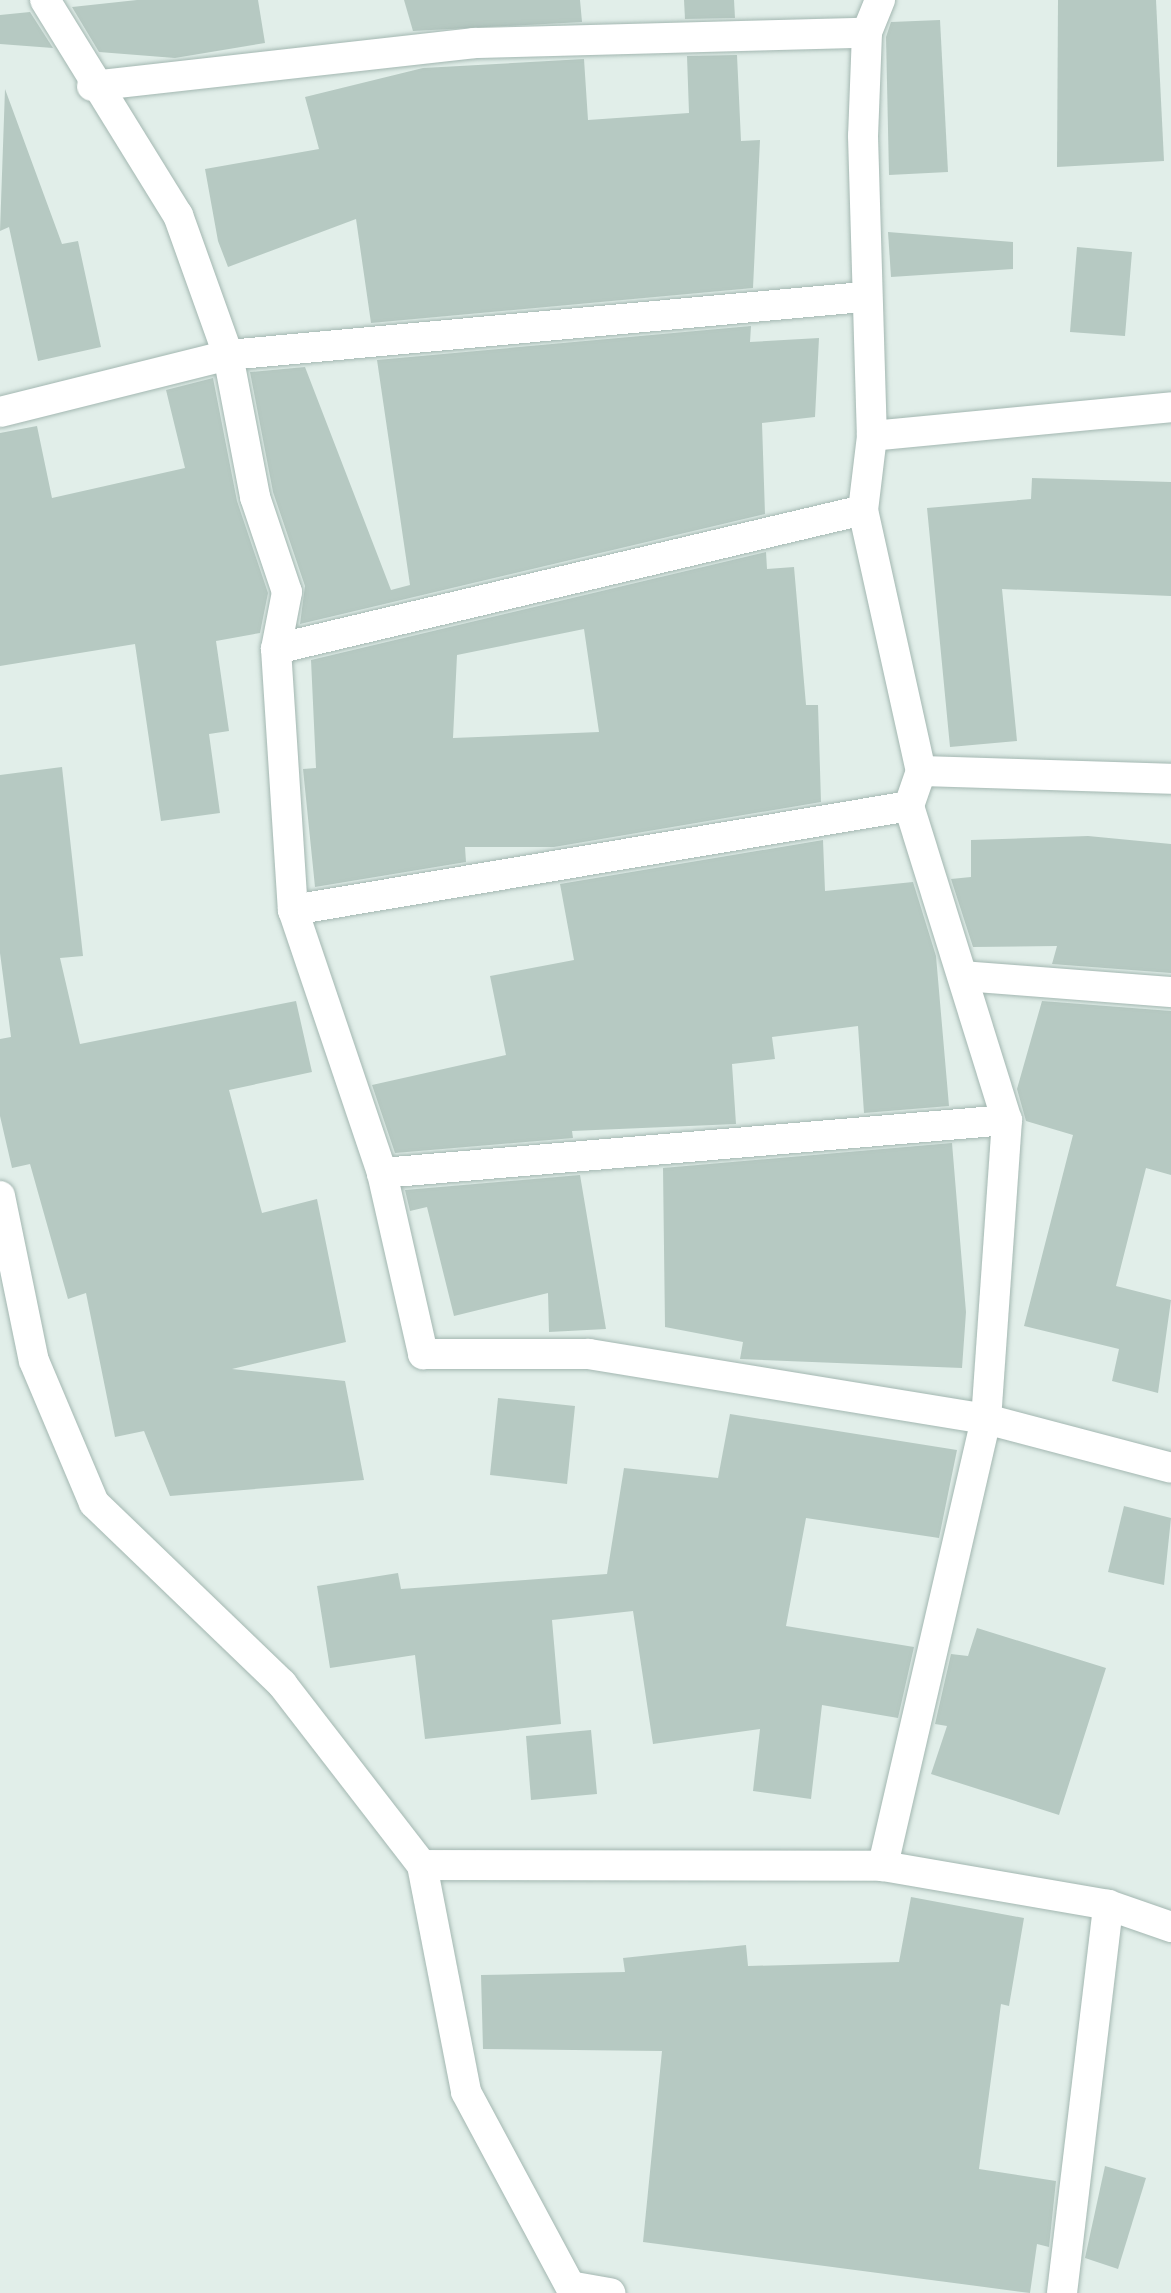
<!DOCTYPE html>
<html>
<head>
<meta charset="utf-8">
<style>
  body { margin:0 }
  #map { position:relative; width:1171px; height:2293px; overflow:hidden; background:#e1eee9; font-family:Ubuntu,sans-serif }
  div>[style] { position:absolute }
  .building>* { inset:0; background:#b6c9c2 }
  .roads { filter:drop-shadow(0 0 2px #a3b7b1) drop-shadow(0 0 2px #a3b7b1) }
  .minor>* { height:30px; margin:-15px; padding:0 15px; transform-origin:15px; border-radius:15px; background:#fff }
  span { translate:-50% -50%; white-space:nowrap; text-align:center; line-height:1.15; -webkit-text-stroke:9px #f3faf6; paint-order:stroke }
</style>
</head>
<body>
<div id="map">
  <div class="building">
    <div style="clip-path:polygon(137px 0,258px 0,265px 43px,175px 58px,99px 52px,72px 7px)"></div>
    <div style="clip-path:polygon(404px 0,580px 0,582px 22px,413px 31px)"></div>
    <div style="clip-path:polygon(684px 0,734px 0,735px 18px,685px 19px)"></div>
    <div style="clip-path:polygon(1058px 0,1156px 0,1164px 161px,1057px 167px)"></div>
    <div style="clip-path:polygon(30px 12px,53px 48px,0 44px,0 15px)"></div>
    <div style="clip-path:polygon(940px 20px,948px 172px,889px 175px,886px 37px,891px 22px)"></div>
    <div style="clip-path:polygon(737px 55px,741px 141px,760px 140px,753px 288px,371px 323px,356px 219px,228px 267px,218px 241px,205px 169px,319px 149px,305px 97px,423px 68px,584px 59px,588px 120px,689px 113px,687px 56px)"></div>
    <div style="clip-path:polygon(5px 89px,62px 244px,78px 241px,101px 347px,38px 361px,9px 227px,0 231px)"></div>
    <div style="clip-path:polygon(888px 232px,1013px 242px,1013px 269px,891px 277px)"></div>
    <div style="clip-path:polygon(1077px 247px,1132px 252px,1125px 336px,1070px 332px)"></div>
    <div style="clip-path:polygon(751px 326px,750px 342px,819px 338px,815px 417px,762px 423px,765px 514px,300px 624px,305px 586px,273px 492px,250px 372px,305px 367px,391px 590px,410px 585px,377px 360px)"></div>
    <div style="clip-path:polygon(213px 378px,237px 501px,268px 593px,260px 633px,216px 641px,229px 731px,209px 734px,220px 813px,161px 821px,135px 644px,0 666px,0 433px,37px 426px,52px 498px,185px 468px,166px 390px)"></div>
    <div style="clip-path:polygon(1032px 478px,1171px 482px,1171px 596px,1002px 589px,1017px 741px,950px 747px,927px 508px,1031px 499px)"></div>
    <div style="clip-path:polygon(evenodd,766px 552px,767px 569px,794px 567px,806px 705px,818px 705px,821px 802px,554px 847px,465px 847px,466px 862px,315px 887px,303px 769px,316px 768px,311px 660px,766px 552px,584px 629px,599px 732px,453px 738px,457px 655px,584px 629px)"></div>
    <div style="clip-path:polygon(62px 767px,83px 956px,60px 958px,80px 1044px,296px 1001px,312px 1072px,229px 1090px,262px 1213px,317px 1199px,346px 1342px,232px 1369px,345px 1381px,364px 1480px,170px 1496px,144px 1431px,115px 1437px,86px 1293px,68px 1299px,30px 1164px,12px 1168px,0 1116px,0 1039px,11px 1037px,0 953px,0 775px)"></div>
    <div style="clip-path:polygon(1088px 836px,1171px 844px,1171px 973px,1052px 964px,1057px 946px,973px 947px,951px 879px,971px 877px,971px 840px)"></div>
    <div style="clip-path:polygon(823px 840px,825px 891px,913px 882px,936px 956px,949px 1106px,864px 1113px,858px 1026px,772px 1037px,775px 1059px,732px 1064px,736px 1124px,572px 1131px,573px 1138px,395px 1153px,372px 1085px,506px 1055px,490px 976px,574px 960px,560px 884px)"></div>
    <div style="clip-path:polygon(1042px 1001px,1171px 1011px,1171px 1175px,1146px 1168px,1116px 1286px,1171px 1300px,1158px 1393px,1112px 1381px,1119px 1349px,1024px 1326px,1073px 1135px,1026px 1121px,1017px 1089px)"></div>
    <div style="clip-path:polygon(952px 1143px,966px 1312px,962px 1368px,740px 1359px,743px 1342px,665px 1327px,663px 1168px)"></div>
    <div style="clip-path:polygon(580px 1175px,606px 1329px,549px 1332px,548px 1293px,454px 1316px,427px 1207px,410px 1211px,405px 1190px)"></div>
    <div style="clip-path:polygon(498px 1398px,575px 1406px,567px 1484px,490px 1475px)"></div>
    <div style="clip-path:polygon(730px 1414px,957px 1450px,939px 1538px,806px 1518px,786px 1626px,914px 1647px,898px 1718px,822px 1705px,811px 1799px,753px 1791px,760px 1729px,653px 1744px,633px 1611px,552px 1620px,561px 1724px,425px 1739px,415px 1655px,330px 1668px,317px 1586px,398px 1573px,401px 1589px,607px 1574px,624px 1468px,718px 1478px)"></div>
    <div style="clip-path:polygon(1124px 1506px,1171px 1518px,1164px 1585px,1108px 1572px)"></div>
    <div style="clip-path:polygon(977px 1628px,1106px 1668px,1059px 1815px,931px 1774px,947px 1726px,935px 1724px,951px 1654px,968px 1656px)"></div>
    <div style="clip-path:polygon(591px 1730px,597px 1794px,531px 1800px,526px 1736px)"></div>
    <div style="clip-path:polygon(911px 1897px,1024px 1918px,1009px 2006px,1001px 2004px,979px 2169px,1056px 2181px,1049px 2247px,1037px 2244px,1030px 2293px,643px 2242px,662px 2051px,483px 2049px,481px 1975px,625px 1972px,623px 1958px,746px 1945px,748px 1966px,899px 1962px)"></div>
    <div style="clip-path:polygon(1105px 2166px,1146px 2178px,1118px 2269px,1085px 2258px)"></div>
  </div>
  <div class="roads">
    <div class="minor">
      <div style="left:45px;top:0;width:253px;rotate:58.3deg"></div>
      <div style="left:178px;top:215px;width:149px;rotate:70.3deg"></div>
      <div style="left:228px;top:355px;width:145px;rotate:79.2deg"></div>
      <div style="left:255px;top:497px;width:100px;rotate:71.4deg"></div>
      <div style="left:287px;top:592px;width:58px;rotate:100.9deg"></div>
      <div style="left:276px;top:649px;width:262px;rotate:86.3deg"></div>
      <div style="left:293px;top:910px;width:278px;rotate:71.3deg"></div>
      <div style="left:382px;top:1173px;width:186px;rotate:77.2deg"></div>
      <div style="left:423px;top:1354px;width:166px"></div>
      <div style="left:589px;top:1354px;width:402px;rotate:9.3deg"></div>
      <div style="left:986px;top:1419px;width:191px;rotate:14.8deg"></div>
      <div style="left:880px;top:0;width:35px;rotate:112deg"></div>
      <div style="left:867px;top:33px;width:103px;rotate:92.2deg"></div>
      <div style="left:863px;top:136px;width:300px;rotate:88.3deg"></div>
      <div style="left:872px;top:436px;width:75px;rotate:96.9deg"></div>
      <div style="left:863px;top:510px;width:267px;rotate:77.5deg"></div>
      <div style="left:921px;top:771px;width:37px;rotate:109deg"></div>
      <div style="left:909px;top:806px;width:329px;rotate:72.7deg"></div>
      <div style="left:1007px;top:1120px;width:300px;rotate:94deg"></div>
      <div style="left:986px;top:1419px;width:459px;rotate:103deg"></div>
      <div style="left:92px;top:86px;width:384px;rotate:-6.4deg"></div>
      <div style="left:474px;top:43px;width:393px;rotate:-1.5deg"></div>
      <div style="left:0;top:412px;width:235px;rotate:-14deg"></div>
      <div style="left:228px;top:355px;width:638px;rotate:-5.22deg"></div>
      <div style="left:872px;top:436px;width:300px;rotate:-5.5deg"></div>
      <div style="left:276px;top:649px;width:603px;rotate:-13.32deg"></div>
      <div style="left:921px;top:771px;width:250px;rotate:1.8deg"></div>
      <div style="left:293px;top:910px;width:625px;rotate:-9.58deg"></div>
      <div style="left:963px;top:976px;width:209px;rotate:4.4deg"></div>
      <div style="left:382px;top:1173px;width:627px;rotate:-4.85deg"></div>
      <div style="left:0;top:1196px;width:168px;rotate:78.4deg"></div>
      <div style="left:34px;top:1361px;width:154px;rotate:67.1deg"></div>
      <div style="left:94px;top:1503px;width:261px;rotate:43.9deg"></div>
      <div style="left:282px;top:1684px;width:229px;rotate:52.3deg"></div>
      <div style="left:422px;top:1865px;width:231px;rotate:79deg"></div>
      <div style="left:466px;top:2092px;width:228px;rotate:61.8deg"></div>
      <div style="left:422px;top:1865px;width:461px;rotate:0.1deg"></div>
      <div style="left:883px;top:1866px;width:228px;rotate:9.8deg"></div>
      <div style="left:1108px;top:1905px;width:67px;rotate:19.2deg"></div>
      <div style="left:575px;top:2287px;width:36px;rotate:10deg"></div>
      <div style="left:1062px;top:2293px;width:391px;rotate:-83.2deg"></div>
    </div>
  </div>
</div>
</body>
</html>
